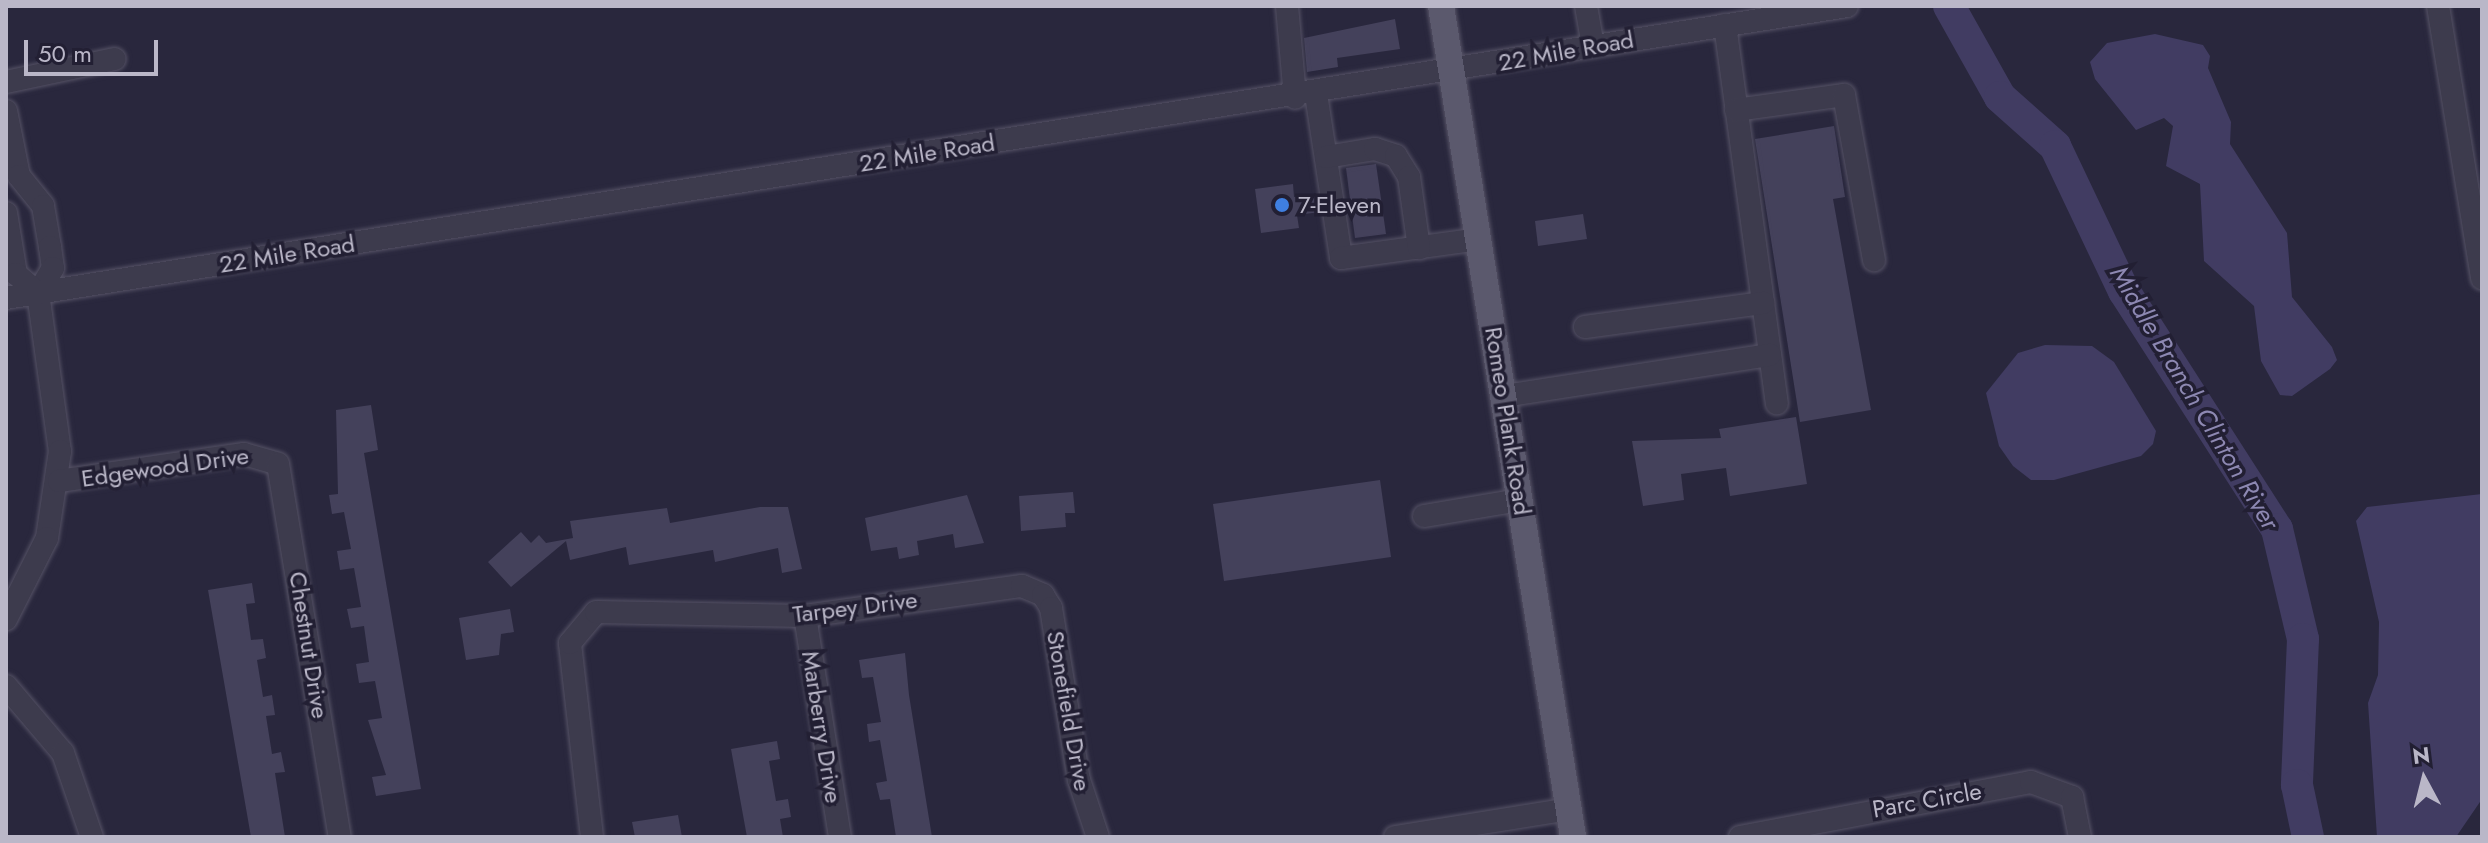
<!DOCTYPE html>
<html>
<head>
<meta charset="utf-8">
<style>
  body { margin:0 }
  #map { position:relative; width:2488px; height:843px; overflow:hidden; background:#29273d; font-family:Jost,sans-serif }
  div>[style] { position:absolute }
  .water>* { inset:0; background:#413c62 }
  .river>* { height:32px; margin:-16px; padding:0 16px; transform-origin:16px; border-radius:16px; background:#413c62 }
  .building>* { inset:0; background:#44415b }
  .roads { filter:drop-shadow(0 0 2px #555265) drop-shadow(0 0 2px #555265) }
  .minor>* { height:22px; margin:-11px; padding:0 11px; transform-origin:11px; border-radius:11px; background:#3d3b4d }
  .major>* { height:26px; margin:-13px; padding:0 13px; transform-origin:13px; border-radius:13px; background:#5b596d }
  .dots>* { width:22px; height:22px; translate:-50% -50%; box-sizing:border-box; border:4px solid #221f33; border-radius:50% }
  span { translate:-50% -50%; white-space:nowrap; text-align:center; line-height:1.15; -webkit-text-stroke:7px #221f33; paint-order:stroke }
  .street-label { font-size:24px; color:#bab7c8 }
  .poi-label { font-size:24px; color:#bab7c8 }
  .left { translate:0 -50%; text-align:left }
  .water-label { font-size:26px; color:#8d88b2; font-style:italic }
  .frame { position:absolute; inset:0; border:8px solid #bab7c8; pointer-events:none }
  .north { position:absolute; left:2384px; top:739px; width:80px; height:80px; -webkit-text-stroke:6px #221f33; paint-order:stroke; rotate:353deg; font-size:22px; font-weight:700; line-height:32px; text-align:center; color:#bab7c8 }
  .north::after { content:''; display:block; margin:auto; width:28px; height:36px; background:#bab7c8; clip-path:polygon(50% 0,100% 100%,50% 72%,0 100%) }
  .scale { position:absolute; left:24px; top:40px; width:134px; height:36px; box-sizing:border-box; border:4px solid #bab7c8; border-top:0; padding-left:10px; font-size:24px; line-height:28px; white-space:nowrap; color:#bab7c8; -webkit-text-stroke:6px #221f33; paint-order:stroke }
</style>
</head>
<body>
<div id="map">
  <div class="water">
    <div style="clip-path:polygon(2155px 34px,2203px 45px,2210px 56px,2208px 68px,2231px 122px,2230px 144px,2287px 233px,2292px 297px,2332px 347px,2337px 360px,2330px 369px,2292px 396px,2280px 395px,2261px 361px,2254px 306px,2204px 261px,2200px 184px,2166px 166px,2173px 126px,2164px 118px,2136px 130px,2095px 79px,2090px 62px,2107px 43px)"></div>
    <div style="clip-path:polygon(2045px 345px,2092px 346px,2114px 362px,2156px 431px,2153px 444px,2141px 456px,2054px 480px,2031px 480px,2013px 466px,1999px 446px,1986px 393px,2018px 353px)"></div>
    <div style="clip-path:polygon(2482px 494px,2482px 799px,2456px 837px,2377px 837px,2368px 703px,2378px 675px,2379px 622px,2356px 521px,2367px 507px)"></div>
  </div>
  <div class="river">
    <div style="left:1949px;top:6px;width:104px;rotate:60.7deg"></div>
    <div style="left:2000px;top:97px;width:74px;rotate:41.7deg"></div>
    <div style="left:2055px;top:146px;width:161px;rotate:64.6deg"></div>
    <div style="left:2124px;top:291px;width:283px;rotate:57.3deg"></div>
    <div style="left:2277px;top:529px;width:113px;rotate:76.7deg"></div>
    <div style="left:2303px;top:639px;width:146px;rotate:92.4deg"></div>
    <div style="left:2297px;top:785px;width:53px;rotate:78.1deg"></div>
  </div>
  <div class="building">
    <div style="clip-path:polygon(1395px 19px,1400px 49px,1337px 58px,1338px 67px,1307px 72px,1304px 38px)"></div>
    <div style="clip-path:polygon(1834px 126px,1845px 197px,1833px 199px,1871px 410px,1800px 422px,1755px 139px)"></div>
    <div style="clip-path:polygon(1376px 164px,1386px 234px,1355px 238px,1346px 168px)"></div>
    <div style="clip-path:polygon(1293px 184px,1294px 197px,1317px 194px,1320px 212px,1297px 215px,1299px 228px,1261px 233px,1255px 189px)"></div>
    <div style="clip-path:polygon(1583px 214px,1587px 239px,1538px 246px,1535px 221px)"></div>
    <div style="clip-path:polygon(371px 405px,378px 450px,364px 453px,421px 789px,376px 796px,372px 777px,386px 775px,368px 720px,382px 718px,375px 681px,359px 683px,356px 664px,369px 662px,364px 626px,351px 628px,347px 609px,361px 607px,354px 568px,340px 570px,337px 551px,351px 549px,344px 512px,332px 514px,329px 495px,338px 494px,336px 410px)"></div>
    <div style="clip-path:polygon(1796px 417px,1807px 484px,1730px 496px,1726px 468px,1681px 474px,1684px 500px,1643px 506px,1632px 441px,1721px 438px,1719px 429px)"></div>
    <div style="clip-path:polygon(1380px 480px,1391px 557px,1224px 581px,1213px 504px)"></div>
    <div style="clip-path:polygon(1073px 492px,1075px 513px,1065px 513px,1066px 527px,1021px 531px,1019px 496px)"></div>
    <div style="clip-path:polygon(967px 495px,984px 543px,955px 548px,953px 534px,917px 541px,919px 555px,899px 559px,897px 547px,871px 551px,865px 518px)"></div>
    <div style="clip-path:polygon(760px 507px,788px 507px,802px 569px,782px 573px,778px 548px,715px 562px,713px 550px,629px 565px,626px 547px,570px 560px,566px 541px,511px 587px,488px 562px,521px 532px,531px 543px,539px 535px,546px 543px,573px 538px,570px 521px,667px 508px,670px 523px)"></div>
    <div style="clip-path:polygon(252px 583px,255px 603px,246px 604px,251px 640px,263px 639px,266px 658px,257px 660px,263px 697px,272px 695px,275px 715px,266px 716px,272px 754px,281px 752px,285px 772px,275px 773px,285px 837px,251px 837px,208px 590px)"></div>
    <div style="clip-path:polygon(510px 609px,514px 632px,501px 634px,499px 655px,466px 660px,459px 618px)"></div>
    <div style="clip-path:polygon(905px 653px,909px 695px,932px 837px,896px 837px,890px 799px,880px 800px,876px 783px,887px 781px,880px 740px,869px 742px,867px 724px,881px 722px,873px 677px,862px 678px,859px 660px)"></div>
    <div style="clip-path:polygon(777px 741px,780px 759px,769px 761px,776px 801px,788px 799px,791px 817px,780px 819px,783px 837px,747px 837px,731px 749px)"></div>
    <div style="clip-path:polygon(678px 815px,682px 837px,635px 837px,632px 822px)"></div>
  </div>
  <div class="roads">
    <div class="minor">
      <div style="left:1287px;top:6px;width:92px;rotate:85deg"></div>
      <div style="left:1586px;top:6px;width:41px;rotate:80.1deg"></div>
      <div style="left:2438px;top:6px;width:276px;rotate:80.8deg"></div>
      <div style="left:1725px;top:25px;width:382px;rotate:82.2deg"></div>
      <div style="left:6px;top:82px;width:111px;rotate:-11.9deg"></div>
      <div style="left:1316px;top:94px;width:166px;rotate:81.3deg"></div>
      <div style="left:1341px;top:258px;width:139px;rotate:-7.8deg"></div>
      <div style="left:1736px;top:110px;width:109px;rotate:-7.9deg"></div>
      <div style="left:1844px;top:95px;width:168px;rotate:79.7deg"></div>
      <div style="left:6px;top:111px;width:66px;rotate:78.7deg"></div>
      <div style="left:19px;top:176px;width:38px;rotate:51deg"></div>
      <div style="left:43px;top:206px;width:42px;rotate:80.3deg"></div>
      <div style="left:50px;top:247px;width:21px;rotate:82deg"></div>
      <div style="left:53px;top:268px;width:29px;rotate:121deg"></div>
      <div style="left:38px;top:293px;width:160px;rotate:82.1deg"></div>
      <div style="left:60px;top:451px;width:88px;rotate:98.5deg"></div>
      <div style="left:47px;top:538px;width:91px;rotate:116.8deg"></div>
      <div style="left:1326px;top:157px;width:50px;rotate:-9.3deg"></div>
      <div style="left:1375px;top:149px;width:22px;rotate:18deg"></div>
      <div style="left:1396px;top:156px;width:25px;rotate:58deg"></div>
      <div style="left:1409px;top:177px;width:72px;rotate:82deg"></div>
      <div style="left:6px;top:213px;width:62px;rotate:80.7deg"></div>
      <div style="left:16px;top:274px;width:29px;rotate:41deg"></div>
      <div style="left:6px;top:298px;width:1864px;rotate:-9.01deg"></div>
      <div style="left:1585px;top:327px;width:180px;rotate:-7.7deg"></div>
      <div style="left:1504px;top:396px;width:269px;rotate:-8.8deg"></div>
      <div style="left:59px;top:481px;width:187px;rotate:-8.3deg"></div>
      <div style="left:244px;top:454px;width:35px;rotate:16deg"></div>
      <div style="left:278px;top:464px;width:378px;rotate:80.6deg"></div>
      <div style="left:1424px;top:516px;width:97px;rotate:-9.5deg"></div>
      <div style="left:805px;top:616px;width:224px;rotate:81deg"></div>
      <div style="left:6px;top:686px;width:88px;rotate:49.6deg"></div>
      <div style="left:63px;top:753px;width:89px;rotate:71deg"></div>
      <div style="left:592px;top:837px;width:195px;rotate:-96.5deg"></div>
      <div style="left:570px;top:643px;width:40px;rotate:-50deg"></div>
      <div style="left:596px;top:612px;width:209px;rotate:1.1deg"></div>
      <div style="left:805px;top:616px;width:219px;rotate:-7.9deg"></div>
      <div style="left:1022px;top:586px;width:23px;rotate:23deg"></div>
      <div style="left:1043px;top:595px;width:15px;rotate:58deg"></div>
      <div style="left:1051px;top:608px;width:174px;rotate:80.8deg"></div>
      <div style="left:1079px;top:780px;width:60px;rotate:71.6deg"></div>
      <div style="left:1395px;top:837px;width:176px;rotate:-9.1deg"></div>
      <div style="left:1740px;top:837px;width:296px;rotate:-10.7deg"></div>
      <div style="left:2031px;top:782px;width:44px;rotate:20.1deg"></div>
      <div style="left:2072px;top:797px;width:41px;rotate:78.7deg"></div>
    </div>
    <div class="major">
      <div style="left:1441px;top:6px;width:841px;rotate:80.97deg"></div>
    </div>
  </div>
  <div class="dots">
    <div style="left:1282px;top:205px;background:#3f7fe0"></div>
  </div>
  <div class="street-label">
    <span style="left:1566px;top:51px;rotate:-10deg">22 Mile Road</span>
    <span style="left:927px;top:153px;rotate:-9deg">22 Mile Road</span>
    <span style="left:287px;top:254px;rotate:-9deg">22 Mile Road</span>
    <span style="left:1508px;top:421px;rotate:81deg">Romeo Plank Road</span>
    <span style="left:165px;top:467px;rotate:-8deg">Edgewood Drive</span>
    <span style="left:855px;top:607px;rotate:-7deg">Tarpey Drive</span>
    <span style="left:309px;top:645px;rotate:81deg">Chestnut Drive</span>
    <span style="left:1069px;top:711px;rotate:80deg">Stonefield Drive</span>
    <span style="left:822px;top:727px;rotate:81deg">Marberry Drive</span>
    <span style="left:1927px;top:800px;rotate:-10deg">Parc Circle</span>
  </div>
  <div class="poi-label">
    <span class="left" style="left:1298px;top:205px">7-Eleven</span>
  </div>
  <div class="water-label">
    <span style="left:2194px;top:398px;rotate:59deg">Middle Branch Clinton River</span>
  </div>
  <div class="frame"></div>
  <div class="north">N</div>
  <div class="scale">50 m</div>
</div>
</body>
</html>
